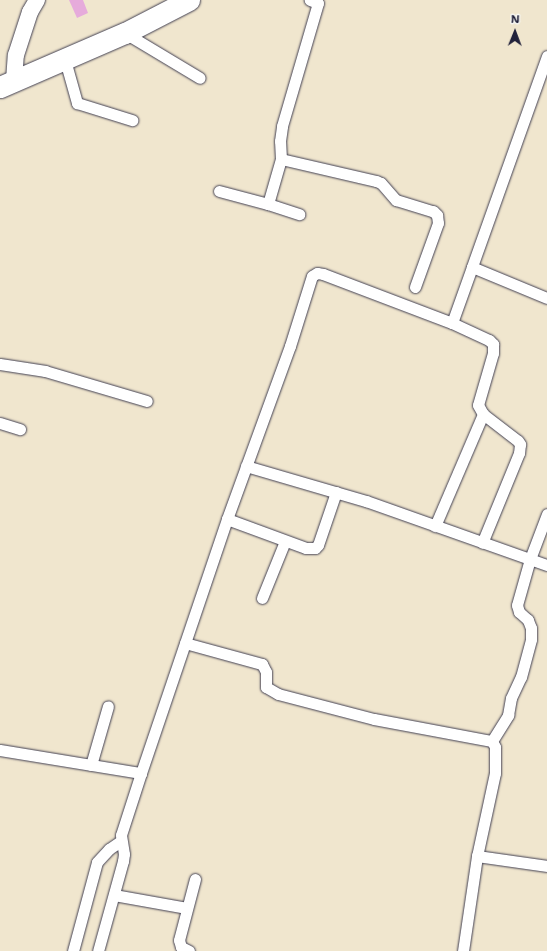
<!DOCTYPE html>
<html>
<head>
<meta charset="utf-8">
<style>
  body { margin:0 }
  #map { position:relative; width:547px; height:951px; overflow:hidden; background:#f0e6ce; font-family:"Shantell Sans",sans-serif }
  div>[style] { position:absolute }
  .building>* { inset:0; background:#e6abdb }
  .roads { filter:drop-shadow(0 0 1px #413f51) drop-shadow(0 0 1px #413f51) }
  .street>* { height:11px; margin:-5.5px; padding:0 5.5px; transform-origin:5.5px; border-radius:5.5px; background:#fff }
  .secondary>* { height:16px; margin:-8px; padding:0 8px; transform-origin:8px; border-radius:8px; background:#fff }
  .highway>* { height:21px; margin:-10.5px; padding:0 10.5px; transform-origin:10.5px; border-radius:10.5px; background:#fff }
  span { translate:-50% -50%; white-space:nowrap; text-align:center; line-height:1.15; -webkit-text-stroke:3px #f6f6f2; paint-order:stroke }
  .north { position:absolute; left:495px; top:12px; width:40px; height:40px; -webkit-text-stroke:3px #f6f6f2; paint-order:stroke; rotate:1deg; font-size:11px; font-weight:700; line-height:16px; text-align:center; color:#22223b }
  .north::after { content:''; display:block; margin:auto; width:14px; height:18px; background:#22223b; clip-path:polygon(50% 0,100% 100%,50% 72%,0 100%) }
</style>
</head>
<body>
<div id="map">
  <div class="building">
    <div style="clip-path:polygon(69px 0,83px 0,88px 13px,77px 18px)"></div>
  </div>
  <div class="roads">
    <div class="street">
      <div style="left:125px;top:33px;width:87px;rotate:31deg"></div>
      <div style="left:547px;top:56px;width:224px;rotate:109.6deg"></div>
      <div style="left:472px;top:267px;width:81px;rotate:22.5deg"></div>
      <div style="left:65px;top:60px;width:45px;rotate:74.4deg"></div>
      <div style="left:77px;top:103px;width:58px;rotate:17.2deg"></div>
      <div style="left:281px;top:159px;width:98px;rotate:13deg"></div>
      <div style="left:376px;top:181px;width:5px;rotate:22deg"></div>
      <div style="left:381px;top:183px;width:23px;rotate:49deg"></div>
      <div style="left:396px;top:200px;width:39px;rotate:17deg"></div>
      <div style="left:433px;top:211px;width:6px;rotate:45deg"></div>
      <div style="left:437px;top:215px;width:8px;rotate:83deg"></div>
      <div style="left:438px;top:223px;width:68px;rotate:109.8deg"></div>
      <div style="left:219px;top:191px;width:51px;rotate:14.9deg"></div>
      <div style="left:268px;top:204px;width:47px;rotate:-73.9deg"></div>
      <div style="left:281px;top:159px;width:18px;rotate:-93deg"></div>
      <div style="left:280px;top:141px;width:15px;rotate:-82deg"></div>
      <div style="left:282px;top:126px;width:128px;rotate:-73.7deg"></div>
      <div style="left:318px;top:3px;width:9px;rotate:-159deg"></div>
      <div style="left:268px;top:204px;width:33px;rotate:18deg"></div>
      <div style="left:452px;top:323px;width:41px;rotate:24.7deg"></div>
      <div style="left:489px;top:340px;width:6px;rotate:45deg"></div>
      <div style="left:493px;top:344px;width:9px;rotate:90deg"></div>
      <div style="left:493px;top:353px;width:54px;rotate:106.1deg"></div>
      <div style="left:478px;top:405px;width:10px;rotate:61deg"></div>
      <div style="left:483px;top:414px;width:44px;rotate:37.6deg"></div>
      <div style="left:518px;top:441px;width:4px;rotate:56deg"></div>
      <div style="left:520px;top:444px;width:9px;rotate:96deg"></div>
      <div style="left:519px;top:453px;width:97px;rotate:112.3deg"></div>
      <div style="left:0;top:364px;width:46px;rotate:8.8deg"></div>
      <div style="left:45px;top:371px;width:106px;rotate:16.4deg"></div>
      <div style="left:0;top:423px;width:21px;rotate:17deg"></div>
      <div style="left:246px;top:466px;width:125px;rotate:16.3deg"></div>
      <div style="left:366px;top:501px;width:192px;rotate:19.5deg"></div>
      <div style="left:227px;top:519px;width:84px;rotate:20.2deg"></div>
      <div style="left:306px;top:548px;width:9px"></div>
      <div style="left:315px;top:548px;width:4px;rotate:-45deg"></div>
      <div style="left:318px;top:545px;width:56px;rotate:-71.2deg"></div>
      <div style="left:435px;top:526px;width:122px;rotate:-66.8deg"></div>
      <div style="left:262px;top:598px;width:61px;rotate:-68deg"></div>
      <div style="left:185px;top:643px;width:80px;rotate:15.3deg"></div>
      <div style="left:262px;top:664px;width:9px;rotate:63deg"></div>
      <div style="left:266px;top:672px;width:15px;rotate:90deg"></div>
      <div style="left:266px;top:687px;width:14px;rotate:30deg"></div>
      <div style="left:278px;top:694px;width:99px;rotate:14.6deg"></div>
      <div style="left:374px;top:719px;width:120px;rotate:10.6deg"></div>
      <div style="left:492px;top:741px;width:7px;rotate:63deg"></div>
      <div style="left:495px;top:747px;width:26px;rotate:90deg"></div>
      <div style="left:495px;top:773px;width:85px;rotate:102.2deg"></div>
      <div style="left:477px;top:856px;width:71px;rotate:8.1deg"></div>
      <div style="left:492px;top:741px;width:31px;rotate:-58deg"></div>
      <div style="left:508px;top:715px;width:17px;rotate:-80deg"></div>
      <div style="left:511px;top:698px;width:23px;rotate:-65deg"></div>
      <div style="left:521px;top:677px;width:39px;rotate:-75deg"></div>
      <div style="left:531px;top:639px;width:11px;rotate:-90deg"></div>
      <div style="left:531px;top:628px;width:9px;rotate:-111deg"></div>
      <div style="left:528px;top:620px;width:12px;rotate:-138deg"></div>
      <div style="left:519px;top:612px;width:7px;rotate:-106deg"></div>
      <div style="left:517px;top:605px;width:48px;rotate:-74.2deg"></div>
      <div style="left:530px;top:559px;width:48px;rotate:-69.3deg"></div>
      <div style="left:0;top:750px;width:143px;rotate:9.3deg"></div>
      <div style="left:141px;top:773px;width:65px;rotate:107.9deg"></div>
      <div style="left:121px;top:835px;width:19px;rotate:81deg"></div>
      <div style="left:124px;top:854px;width:7px;rotate:98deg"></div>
      <div style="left:123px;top:861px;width:93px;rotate:105.5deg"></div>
      <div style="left:91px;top:765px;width:61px;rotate:-73.9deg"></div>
      <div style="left:141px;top:773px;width:268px;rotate:-71.3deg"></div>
      <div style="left:227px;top:519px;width:184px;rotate:-70deg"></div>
      <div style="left:290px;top:346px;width:73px;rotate:-72.6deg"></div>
      <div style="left:312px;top:276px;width:6px;rotate:-31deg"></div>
      <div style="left:317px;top:273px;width:6px;rotate:9deg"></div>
      <div style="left:323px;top:274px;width:138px;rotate:20.8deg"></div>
      <div style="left:452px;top:323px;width:59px;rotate:-70.3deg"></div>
      <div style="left:114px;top:895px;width:74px;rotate:10.1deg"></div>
      <div style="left:73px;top:951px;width:92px;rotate:-74.9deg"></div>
      <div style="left:97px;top:862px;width:18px;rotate:-47deg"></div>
      <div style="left:109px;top:849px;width:14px;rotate:-34deg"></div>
      <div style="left:189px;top:951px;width:9px;rotate:-153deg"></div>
      <div style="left:181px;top:947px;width:7px;rotate:-106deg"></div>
      <div style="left:179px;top:940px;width:63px;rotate:-75.3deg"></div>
      <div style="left:463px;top:951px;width:96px;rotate:-81.6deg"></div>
    </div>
    <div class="secondary">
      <div style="left:14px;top:81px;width:26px;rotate:-86deg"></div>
      <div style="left:16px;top:55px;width:45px;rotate:-72deg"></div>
      <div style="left:30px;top:12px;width:14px;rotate:-60deg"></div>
    </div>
    <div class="highway">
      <div style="left:0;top:87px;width:136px;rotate:-23.4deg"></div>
      <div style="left:125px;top:33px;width:72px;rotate:-27.3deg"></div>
    </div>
  </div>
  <div class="north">N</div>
</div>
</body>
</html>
